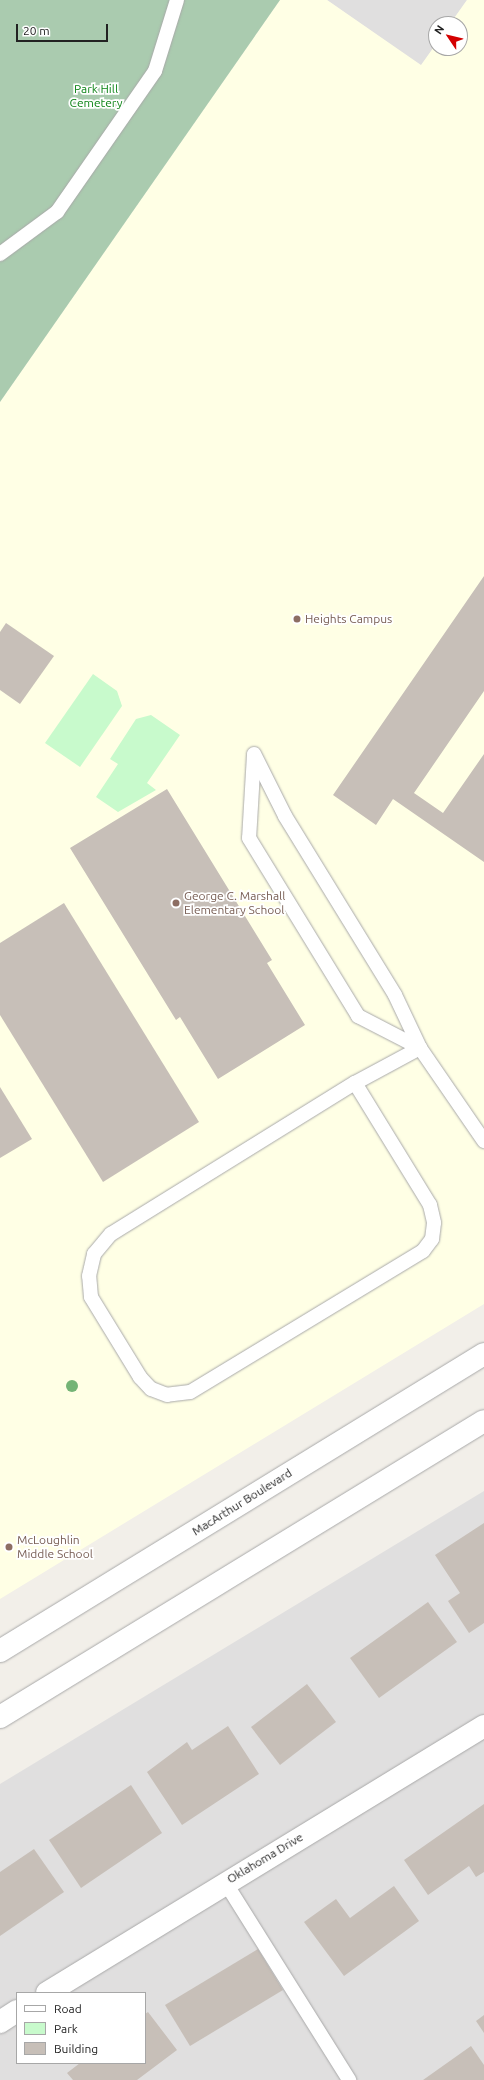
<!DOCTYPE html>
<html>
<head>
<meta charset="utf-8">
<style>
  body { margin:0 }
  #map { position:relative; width:484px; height:2080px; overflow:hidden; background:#f2efe9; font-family:Ubuntu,sans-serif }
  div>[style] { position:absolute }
  .residential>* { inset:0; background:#e0dfdf }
  .education>* { inset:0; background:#ffffe5 }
  .cemetery>* { inset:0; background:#aacbaf }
  .park>* { inset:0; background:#c8facc }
  .building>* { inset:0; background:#c7bfb8 }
  .roads { filter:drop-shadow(0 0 1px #a9a9a9) drop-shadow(0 0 1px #a9a9a9) }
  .service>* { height:14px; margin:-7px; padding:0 7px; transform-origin:7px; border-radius:7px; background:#fff }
  .minor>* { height:22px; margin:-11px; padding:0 11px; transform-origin:11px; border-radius:11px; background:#fff }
  .tertiary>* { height:22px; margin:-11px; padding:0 11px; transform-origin:11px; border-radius:11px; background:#fff }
  .trees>* { width:12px; height:12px; margin:-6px; border-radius:50%; background:#74b475 }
  .dots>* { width:11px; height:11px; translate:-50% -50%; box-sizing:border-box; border:2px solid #fff; border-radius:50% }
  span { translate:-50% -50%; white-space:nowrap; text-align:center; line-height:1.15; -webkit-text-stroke:3.5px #fff; paint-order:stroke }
  .park-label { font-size:12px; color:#0c8416 }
  .education-label { font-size:12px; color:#785e54 }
  .left { translate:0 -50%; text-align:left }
  .street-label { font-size:12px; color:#222 }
  .legend { position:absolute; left:16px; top:1992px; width:130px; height:72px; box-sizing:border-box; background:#fff; border:1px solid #a7a7a7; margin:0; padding:5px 7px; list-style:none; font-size:12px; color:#222 }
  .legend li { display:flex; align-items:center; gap:8px; height:20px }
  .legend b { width:20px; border:1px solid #a7a7a7 }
  .north { position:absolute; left:428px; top:16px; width:40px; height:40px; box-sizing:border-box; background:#fff; border:1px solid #a7a7a7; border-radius:50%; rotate:305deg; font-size:11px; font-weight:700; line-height:16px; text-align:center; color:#222 }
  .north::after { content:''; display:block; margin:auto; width:14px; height:18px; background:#d40000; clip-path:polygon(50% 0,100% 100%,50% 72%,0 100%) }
  .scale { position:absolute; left:16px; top:24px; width:92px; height:18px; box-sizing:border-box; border:2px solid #222; border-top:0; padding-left:5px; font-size:12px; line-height:14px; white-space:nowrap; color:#222; -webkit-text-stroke:3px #fff; paint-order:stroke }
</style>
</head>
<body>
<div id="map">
  <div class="residential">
    <div style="clip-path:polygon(327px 0,467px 0,450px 24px,436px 24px,436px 44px,421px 66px)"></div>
    <div style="clip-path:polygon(evenodd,484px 1491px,484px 2080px,0 2080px,0 1784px,484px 1491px,17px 1993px,145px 1993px,145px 2063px,17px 2063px,17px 1993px)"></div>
  </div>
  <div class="education">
    <div style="clip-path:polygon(280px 0,327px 0,421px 65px,436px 44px,436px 48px,460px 48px,460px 24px,450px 24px,467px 0,484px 0,484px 1304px,0 1599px,0 402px)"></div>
  </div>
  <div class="cemetery">
    <div style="clip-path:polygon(0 0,280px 0,0 402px)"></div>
  </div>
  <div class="park">
    <div style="clip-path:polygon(93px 674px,117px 691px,122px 706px,80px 767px,45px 743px)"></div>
    <div style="clip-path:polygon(151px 715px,180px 735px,147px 783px,156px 790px,118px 812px,96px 797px,118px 764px,110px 759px,136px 719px)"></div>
  </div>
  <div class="building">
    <div style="clip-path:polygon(484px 576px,484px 691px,414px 793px,443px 813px,484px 754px,484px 862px,393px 799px,376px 825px,333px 795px)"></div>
    <div style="clip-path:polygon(6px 623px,54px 656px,20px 704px,0 690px,0 632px)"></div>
    <div style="clip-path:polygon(167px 789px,272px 960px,267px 963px,305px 1025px,218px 1079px,180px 1017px,176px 1020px,70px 848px)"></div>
    <div style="clip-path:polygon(64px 903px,199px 1122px,103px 1182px,0 1015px,0 943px)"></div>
    <div style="clip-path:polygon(0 1087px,32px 1139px,0 1158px)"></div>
    <div style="clip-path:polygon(484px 1523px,484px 1623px,469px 1633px,448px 1601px,460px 1593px,435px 1555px)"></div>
    <div style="clip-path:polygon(428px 1602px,457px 1642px,379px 1698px,350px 1658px)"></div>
    <div style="clip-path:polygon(307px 1684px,336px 1722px,280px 1765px,251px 1727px)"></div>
    <div style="clip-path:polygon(228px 1726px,259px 1774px,182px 1825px,147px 1772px,187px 1742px,192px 1750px)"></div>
    <div style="clip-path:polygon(131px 1785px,162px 1833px,81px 1888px,49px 1840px)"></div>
    <div style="clip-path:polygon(484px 1804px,484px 1872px,476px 1877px,469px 1866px,428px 1895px,404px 1860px)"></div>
    <div style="clip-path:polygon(34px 1849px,64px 1892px,0 1936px,0 1872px)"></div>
    <div style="clip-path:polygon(394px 1886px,419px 1921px,344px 1976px,304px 1922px,336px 1899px,350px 1918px)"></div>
    <div style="clip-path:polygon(258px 1949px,283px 1990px,190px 2046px,165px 2005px)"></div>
    <div style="clip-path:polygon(148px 2012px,177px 2050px,137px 2080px,73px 2080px,67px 2073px,80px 2063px,145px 2063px,145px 2014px)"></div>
    <div style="clip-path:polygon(484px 2015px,484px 2033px,476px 2021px)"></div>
    <div style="clip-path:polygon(471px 2046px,484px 2065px,484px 2080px,423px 2080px)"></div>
  </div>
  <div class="roads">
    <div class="service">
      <div style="left:0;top:254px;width:71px;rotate:-36.4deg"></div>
      <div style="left:57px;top:212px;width:172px;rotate:-55.2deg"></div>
      <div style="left:155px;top:71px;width:74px;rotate:-72.8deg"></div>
      <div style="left:254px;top:754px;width:69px;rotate:63.4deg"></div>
      <div style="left:285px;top:816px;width:210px;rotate:58.4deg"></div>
      <div style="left:395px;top:995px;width:59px;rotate:64.7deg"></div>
      <div style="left:420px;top:1048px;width:113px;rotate:55.5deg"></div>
      <div style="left:254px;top:755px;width:83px;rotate:93.4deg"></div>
      <div style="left:249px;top:838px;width:209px;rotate:58.5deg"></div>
      <div style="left:358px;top:1016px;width:70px;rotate:27.3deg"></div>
      <div style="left:355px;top:1083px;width:143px;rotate:58.4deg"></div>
      <div style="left:430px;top:1205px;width:18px;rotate:77deg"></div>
      <div style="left:434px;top:1223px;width:16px;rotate:97deg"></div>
      <div style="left:432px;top:1239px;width:15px;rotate:127deg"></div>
      <div style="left:423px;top:1251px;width:272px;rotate:148.8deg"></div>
      <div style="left:190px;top:1392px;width:23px;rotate:173deg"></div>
      <div style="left:167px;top:1395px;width:17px;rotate:-159deg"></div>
      <div style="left:151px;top:1389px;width:16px;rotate:-133deg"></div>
      <div style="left:140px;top:1377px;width:94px;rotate:-121.5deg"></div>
      <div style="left:91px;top:1297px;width:21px;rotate:-95deg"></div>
      <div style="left:89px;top:1276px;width:23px;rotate:-77deg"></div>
      <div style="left:94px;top:1254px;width:26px;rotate:-50deg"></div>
      <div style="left:111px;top:1234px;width:287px;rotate:-31.8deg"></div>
      <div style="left:355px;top:1083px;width:74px;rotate:-28.3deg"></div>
      <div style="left:225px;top:1882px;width:234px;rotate:57.9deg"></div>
    </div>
    <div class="minor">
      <div style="left:47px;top:1993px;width:512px;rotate:-31.42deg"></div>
      <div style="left:0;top:2022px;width:20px;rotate:-33deg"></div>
    </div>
    <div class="tertiary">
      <div style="left:0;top:1651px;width:568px;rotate:-31.53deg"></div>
      <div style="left:0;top:1717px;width:567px;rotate:-31.45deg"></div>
    </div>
  </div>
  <div class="trees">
    <div style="left:72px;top:1386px"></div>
  </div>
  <div class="dots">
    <div style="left:297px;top:619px;background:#8d6e63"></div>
    <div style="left:176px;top:903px;background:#8d6e63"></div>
    <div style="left:9px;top:1547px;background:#8d6e63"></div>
  </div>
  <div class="park-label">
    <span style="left:96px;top:96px">Park Hill<br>Cemetery</span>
  </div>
  <div class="education-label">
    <span class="left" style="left:305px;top:619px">Heights Campus</span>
    <span class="left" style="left:184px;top:903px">George C. Marshall<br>Elementary School</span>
    <span class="left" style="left:17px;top:1547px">McLoughlin<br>Middle School</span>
  </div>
  <div class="street-label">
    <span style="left:242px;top:1502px;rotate:-32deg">MacArthur Boulevard</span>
    <span style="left:265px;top:1858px;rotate:-31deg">Oklahoma Drive</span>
  </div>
  <ul class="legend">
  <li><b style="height:5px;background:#fff"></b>Road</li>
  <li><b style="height:11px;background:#c8facc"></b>Park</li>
  <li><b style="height:11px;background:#c7bfb8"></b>Building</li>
  </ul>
  <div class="north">N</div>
  <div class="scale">20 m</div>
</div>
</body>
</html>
